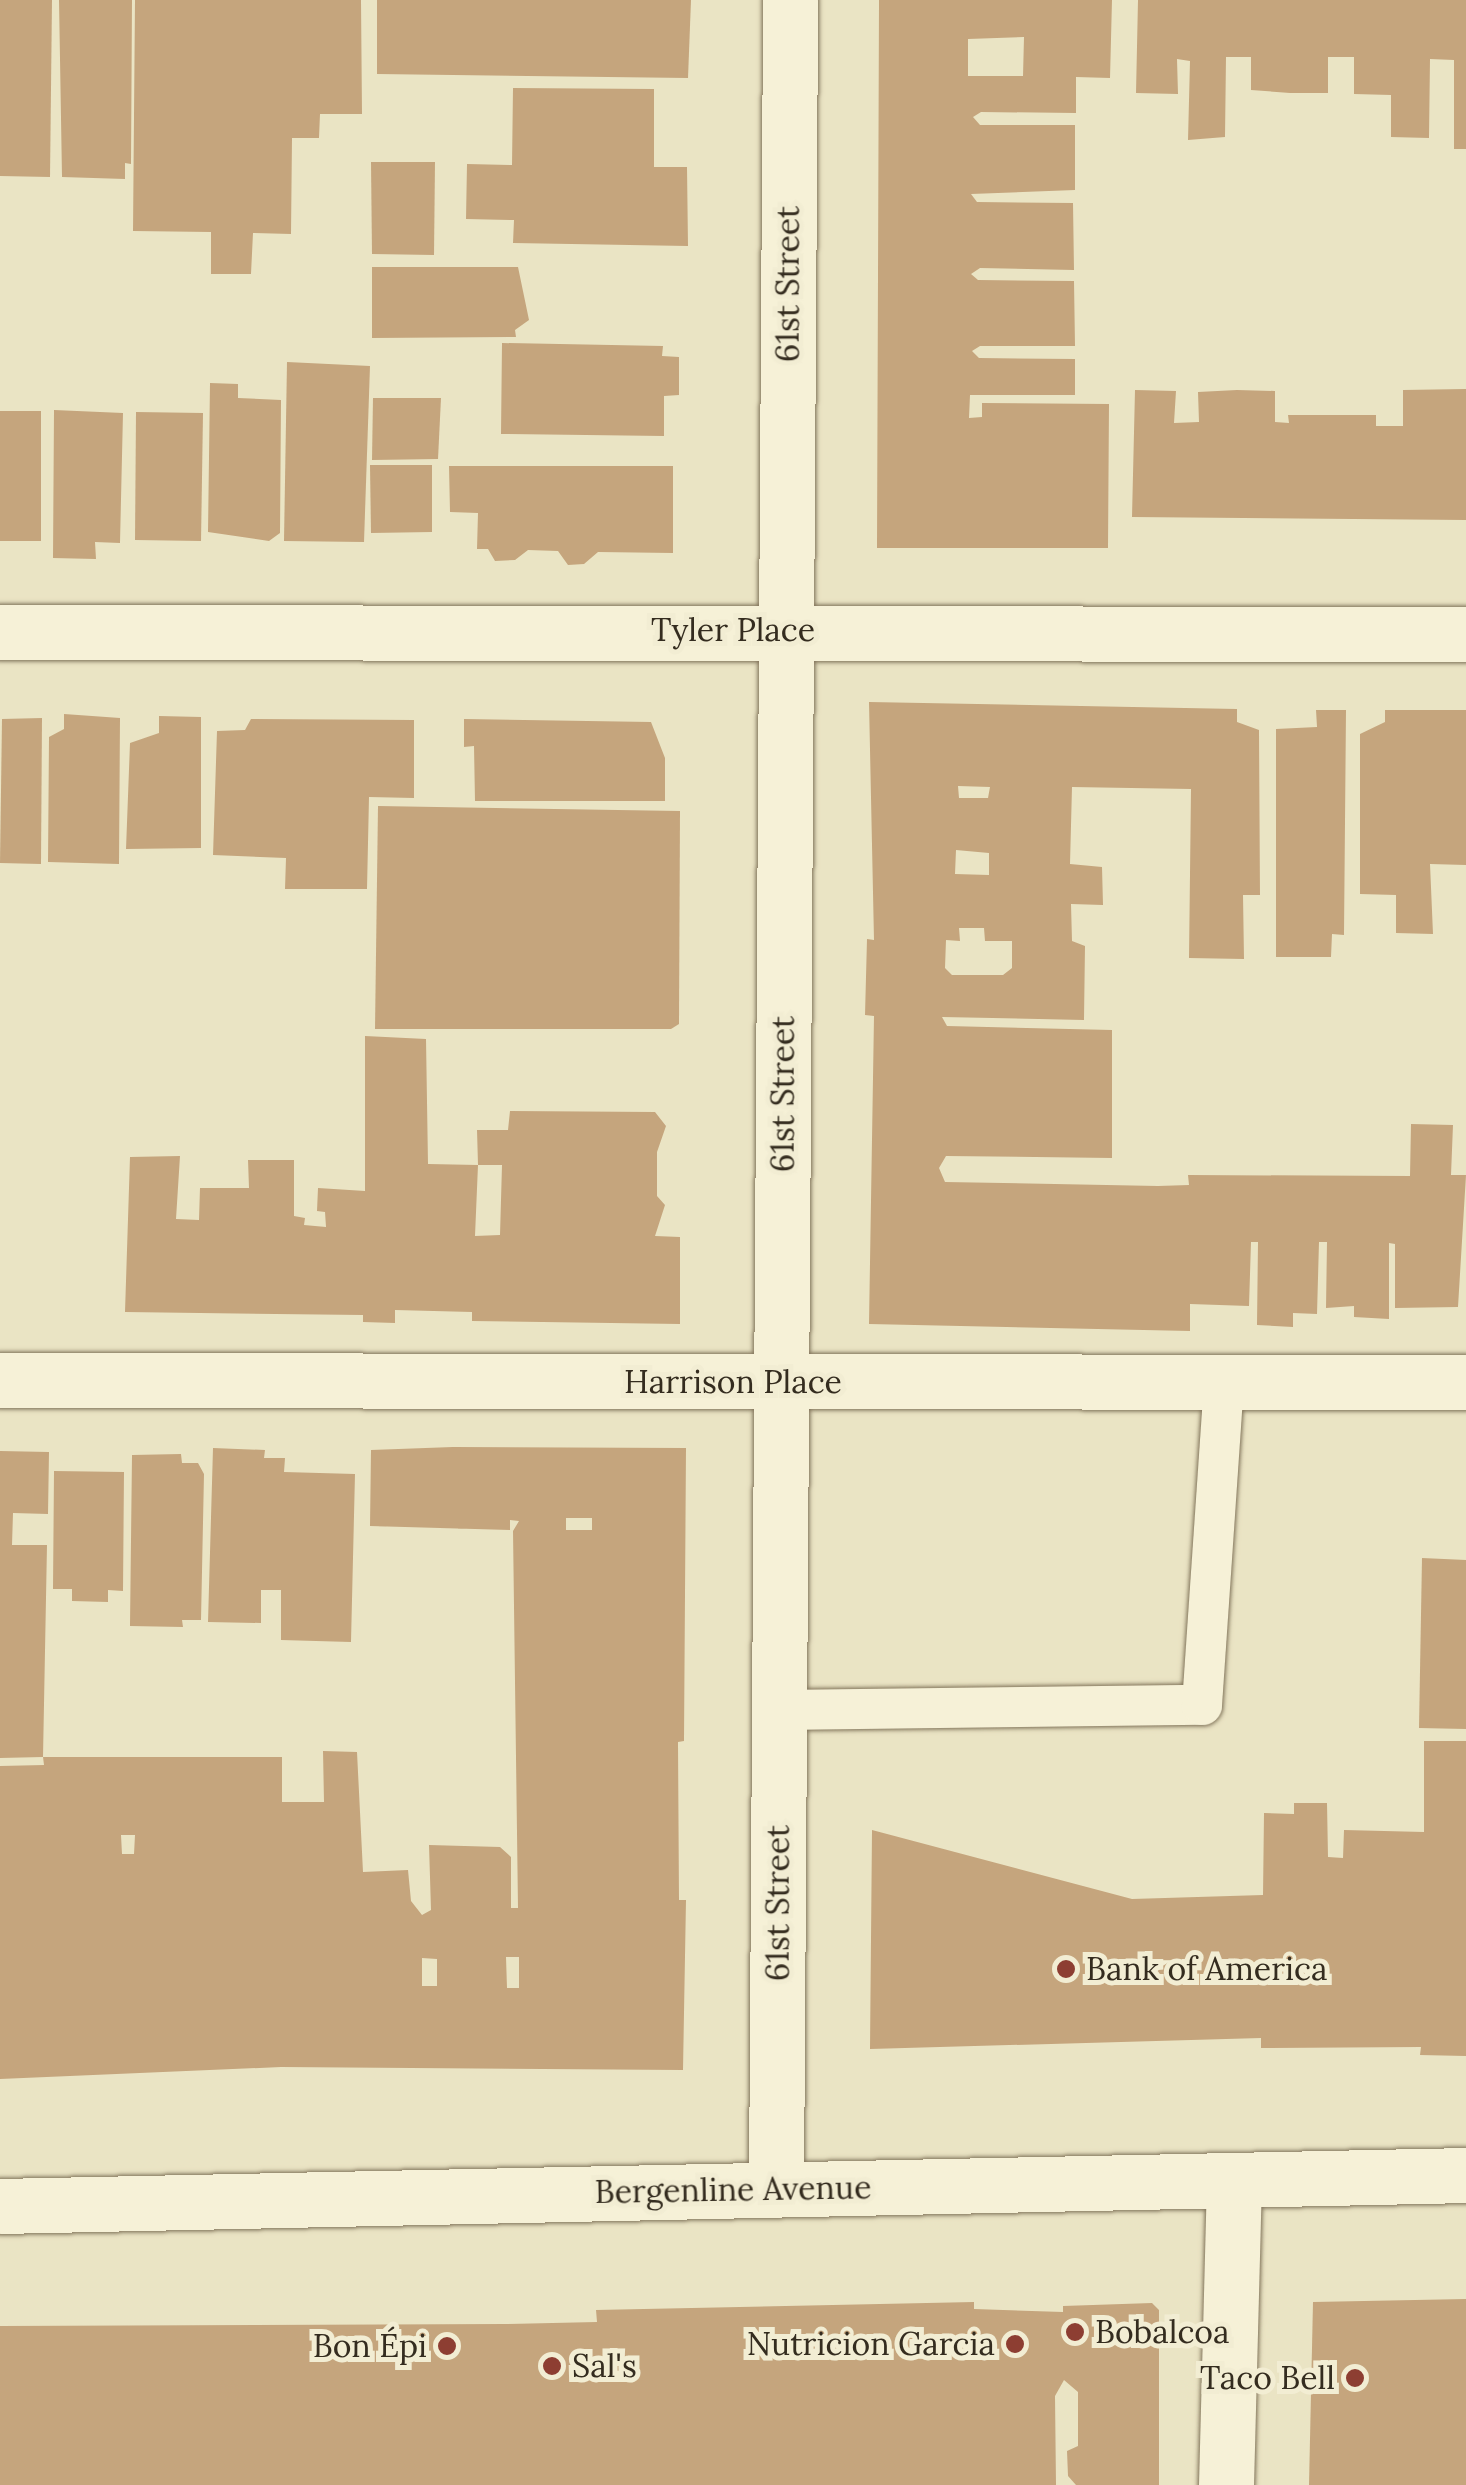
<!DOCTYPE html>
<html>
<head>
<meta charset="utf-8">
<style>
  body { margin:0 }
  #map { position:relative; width:1466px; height:2485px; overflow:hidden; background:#eae4c4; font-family:Lora,serif }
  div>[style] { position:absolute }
  .building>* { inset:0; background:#c5a57d }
  .roads { filter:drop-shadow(0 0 2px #83765c) drop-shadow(0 0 2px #83765c) }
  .lane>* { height:40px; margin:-20px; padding:0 20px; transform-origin:20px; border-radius:20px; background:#f6f1d7 }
  .street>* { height:55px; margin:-27.5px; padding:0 27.5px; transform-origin:27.5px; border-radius:27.5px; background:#f6f1d7 }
  .secondary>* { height:55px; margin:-27.5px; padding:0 27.5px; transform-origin:27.5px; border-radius:27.5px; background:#f6f1d7 }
  .dots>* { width:28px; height:28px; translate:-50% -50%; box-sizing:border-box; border:5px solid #f2edd3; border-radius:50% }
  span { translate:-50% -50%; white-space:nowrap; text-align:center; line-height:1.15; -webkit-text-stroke:10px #f2edd3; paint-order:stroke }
  .street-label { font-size:32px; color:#342c1f }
  .poi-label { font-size:32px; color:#342c1f }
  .left { translate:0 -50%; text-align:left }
  .right { translate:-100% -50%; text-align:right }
</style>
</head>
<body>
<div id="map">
  <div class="building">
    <div style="clip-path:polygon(0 0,52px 0,50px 177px,0 176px)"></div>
    <div style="clip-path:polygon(59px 0,132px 0,131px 164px,125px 163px,125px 179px,62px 177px)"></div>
    <div style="clip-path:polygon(135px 0,361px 0,362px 114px,320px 114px,319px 138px,292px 138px,291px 234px,253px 233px,251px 274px,211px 274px,211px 232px,133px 231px)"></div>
    <div style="clip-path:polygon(377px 0,691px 0,688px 78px,377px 74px)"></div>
    <div style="clip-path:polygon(evenodd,879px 0,1112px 0,1110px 78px,1076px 77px,1076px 113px,981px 112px,973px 117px,980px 125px,1075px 125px,1075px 190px,971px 194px,977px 202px,1073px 203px,1074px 270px,980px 268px,971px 274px,978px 280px,1074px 281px,1075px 346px,980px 346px,972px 351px,979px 358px,1075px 359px,1075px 395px,970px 395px,969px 418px,982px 417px,982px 403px,1109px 404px,1108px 548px,877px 548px,879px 0,1024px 37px,1023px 76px,968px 76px,968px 39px,1024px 37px)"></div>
    <div style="clip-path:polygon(1138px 0,1466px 0,1466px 149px,1454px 149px,1454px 60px,1430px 59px,1429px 138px,1391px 137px,1391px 95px,1354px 94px,1354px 57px,1328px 57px,1328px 93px,1290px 93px,1251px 90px,1251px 57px,1226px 57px,1225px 137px,1188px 140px,1190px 61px,1177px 59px,1178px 94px,1136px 93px)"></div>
    <div style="clip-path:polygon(513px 88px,654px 89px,654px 167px,687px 167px,688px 246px,513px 243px,514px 220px,466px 219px,467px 164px,512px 165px)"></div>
    <div style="clip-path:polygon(371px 162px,435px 162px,434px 255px,372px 254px)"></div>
    <div style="clip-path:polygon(372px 267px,518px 267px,529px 320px,515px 330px,516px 337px,372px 338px)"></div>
    <div style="clip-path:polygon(502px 343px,663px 346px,662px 356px,679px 357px,679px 395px,664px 396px,664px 436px,501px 434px)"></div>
    <div style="clip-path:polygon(287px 362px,370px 366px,364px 542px,284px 541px)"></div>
    <div style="clip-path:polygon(210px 383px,238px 384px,238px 398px,281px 400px,280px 533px,269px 541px,208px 532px)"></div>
    <div style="clip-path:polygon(1466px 389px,1466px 520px,1132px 517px,1135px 390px,1176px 391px,1174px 423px,1199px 422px,1198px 392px,1237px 390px,1275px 391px,1275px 422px,1289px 423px,1288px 415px,1376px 415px,1376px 426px,1403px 426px,1403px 390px)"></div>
    <div style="clip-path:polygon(373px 398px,441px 398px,438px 459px,372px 460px)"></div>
    <div style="clip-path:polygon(54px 410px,123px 413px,120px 543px,95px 542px,96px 559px,53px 558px)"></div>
    <div style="clip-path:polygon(0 411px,41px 411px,41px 541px,0 541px)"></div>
    <div style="clip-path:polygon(136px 412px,203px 413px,201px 541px,135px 540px)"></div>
    <div style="clip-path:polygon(370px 465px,432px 465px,432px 532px,371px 533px)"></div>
    <div style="clip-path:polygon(449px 466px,673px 466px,673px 553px,598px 552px,584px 564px,568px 565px,558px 551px,528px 550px,515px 560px,495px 561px,488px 549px,477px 549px,478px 513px,450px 512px)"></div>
    <div style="clip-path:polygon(evenodd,869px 702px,1237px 709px,1237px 722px,1259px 730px,1260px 895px,1243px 895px,1244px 959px,1189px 958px,1191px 789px,1072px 787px,1070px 864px,1102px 867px,1103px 905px,1071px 904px,1072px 941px,1085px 946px,1084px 1020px,942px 1017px,947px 1026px,1112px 1030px,1112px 1158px,946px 1156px,939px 1168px,945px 1182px,1158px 1186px,1189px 1185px,1188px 1175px,1410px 1176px,1411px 1124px,1453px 1125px,1451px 1175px,1466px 1175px,1458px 1307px,1395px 1308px,1395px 1244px,1389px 1243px,1389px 1319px,1354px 1317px,1354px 1306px,1326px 1308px,1327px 1242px,1319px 1242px,1317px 1314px,1293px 1313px,1293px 1327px,1257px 1325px,1258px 1242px,1251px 1242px,1249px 1306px,1190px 1304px,1190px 1331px,869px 1324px,874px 1016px,865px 1015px,867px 939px,874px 940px,869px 702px,958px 786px,990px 787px,988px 798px,959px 798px,958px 786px,869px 702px,956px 850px,989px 853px,989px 875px,955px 874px,956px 850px,869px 702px,959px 928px,984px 928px,985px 941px,1012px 941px,1012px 968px,1003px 975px,952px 975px,945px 968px,946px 940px,960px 941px,959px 928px)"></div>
    <div style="clip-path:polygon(1316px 710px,1346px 710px,1344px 935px,1332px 934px,1331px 957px,1276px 957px,1276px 729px,1317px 727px)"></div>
    <div style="clip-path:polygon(1385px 710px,1466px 710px,1466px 865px,1430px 864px,1433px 934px,1396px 933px,1396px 895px,1360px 894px,1360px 734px,1385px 722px)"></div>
    <div style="clip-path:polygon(64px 714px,120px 718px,119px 864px,48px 862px,49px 737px,64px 729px)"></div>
    <div style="clip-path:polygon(159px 716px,201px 717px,201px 848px,126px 849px,130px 743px,159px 733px)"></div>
    <div style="clip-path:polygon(42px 718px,41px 864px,0 863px,2px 719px)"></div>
    <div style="clip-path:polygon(251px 719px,414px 720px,414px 798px,369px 797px,367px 889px,285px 889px,286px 858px,213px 855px,217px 731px,245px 730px)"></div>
    <div style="clip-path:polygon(464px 719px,651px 722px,665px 758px,665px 801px,475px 801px,474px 746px,464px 747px)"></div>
    <div style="clip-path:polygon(378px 806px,680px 811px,679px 1024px,671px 1029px,375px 1029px)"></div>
    <div style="clip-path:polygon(evenodd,365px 1036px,426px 1039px,428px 1164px,478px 1165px,477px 1130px,508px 1130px,510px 1111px,655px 1112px,666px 1126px,657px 1152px,657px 1196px,665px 1205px,655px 1236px,680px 1237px,680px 1324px,472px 1321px,472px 1312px,395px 1310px,395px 1323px,363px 1322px,363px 1315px,125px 1312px,130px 1157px,180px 1156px,176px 1219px,199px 1220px,200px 1188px,249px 1188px,248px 1160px,294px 1160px,294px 1216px,305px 1218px,304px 1225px,326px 1227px,325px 1212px,317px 1211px,318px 1188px,365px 1191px,365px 1036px,478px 1165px,502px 1165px,500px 1235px,475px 1236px,478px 1165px)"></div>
    <div style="clip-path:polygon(evenodd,453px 1447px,686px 1448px,684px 1741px,678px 1742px,679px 1900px,686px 1900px,683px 2070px,281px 2067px,0 2079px,0 1766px,44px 1765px,43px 1757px,282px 1757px,282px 1802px,324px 1802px,323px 1751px,357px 1752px,363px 1872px,408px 1870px,411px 1901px,422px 1915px,431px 1910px,429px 1845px,500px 1847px,511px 1857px,511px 1908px,518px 1908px,513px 1531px,519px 1521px,510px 1520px,510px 1530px,370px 1526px,371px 1450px,453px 1447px,566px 1518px,592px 1518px,592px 1530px,566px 1530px,566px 1518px,453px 1447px,121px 1835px,135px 1835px,134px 1854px,122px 1854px,121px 1835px,453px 1447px,506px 1957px,519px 1957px,519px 1988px,507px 1988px,506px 1957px,453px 1447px,422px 1958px,437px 1959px,437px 1986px,422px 1986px,422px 1958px)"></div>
    <div style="clip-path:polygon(213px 1448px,265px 1450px,264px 1458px,285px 1458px,284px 1472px,355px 1474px,351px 1642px,281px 1640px,281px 1590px,261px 1590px,261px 1623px,208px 1622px)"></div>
    <div style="clip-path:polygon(0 1451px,49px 1452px,48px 1514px,13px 1513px,12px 1545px,47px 1545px,43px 1757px,0 1758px)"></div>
    <div style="clip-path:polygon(181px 1454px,182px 1463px,198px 1463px,204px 1474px,201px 1620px,182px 1620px,183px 1627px,130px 1626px,132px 1455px)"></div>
    <div style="clip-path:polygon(54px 1471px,124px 1472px,123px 1591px,108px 1590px,108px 1602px,72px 1601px,72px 1589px,53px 1589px)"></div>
    <div style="clip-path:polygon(1422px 1558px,1466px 1560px,1466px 1729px,1419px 1728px)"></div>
    <div style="clip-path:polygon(1424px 1741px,1466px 1741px,1466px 2056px,1420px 2055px,1421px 2047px,1261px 2048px,1261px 2038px,870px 2049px,872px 1830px,1132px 1899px,1263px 1895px,1264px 1813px,1294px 1814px,1294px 1803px,1327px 1803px,1328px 1857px,1343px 1858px,1344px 1830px,1424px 1832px)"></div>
    <div style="clip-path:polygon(1466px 2299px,1466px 2485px,1309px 2485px,1313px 2302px)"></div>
    <div style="clip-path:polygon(974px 2302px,974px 2309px,1063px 2312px,1063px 2306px,1152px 2303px,1159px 2310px,1159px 2485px,1076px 2485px,1068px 2476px,1067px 2451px,1078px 2446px,1078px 2392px,1064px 2380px,1055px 2396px,1056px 2485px,0 2485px,0 2326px,505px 2324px,597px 2322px,596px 2310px)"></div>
  </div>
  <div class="roads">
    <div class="lane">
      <div style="left:779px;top:1710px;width:423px;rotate:-0.7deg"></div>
      <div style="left:1202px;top:1705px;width:327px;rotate:-86.1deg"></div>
    </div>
    <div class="street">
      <div style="left:0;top:632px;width:1466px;rotate:0.08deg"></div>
      <div style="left:0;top:1380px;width:1466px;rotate:0.08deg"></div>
      <div style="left:776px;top:2187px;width:2187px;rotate:-89.63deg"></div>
      <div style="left:1226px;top:2485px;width:304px;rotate:-88.5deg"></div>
    </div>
    <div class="secondary">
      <div style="left:0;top:2206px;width:1466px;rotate:-1.21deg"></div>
    </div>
  </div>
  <div class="dots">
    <div style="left:1066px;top:1969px;background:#8d3e32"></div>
    <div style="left:1075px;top:2332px;background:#8d3e32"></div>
    <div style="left:1015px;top:2344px;background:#8d3e32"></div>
    <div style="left:447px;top:2346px;background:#8d3e32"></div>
    <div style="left:552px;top:2366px;background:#8d3e32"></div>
    <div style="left:1355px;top:2378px;background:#8d3e32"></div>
  </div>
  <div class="street-label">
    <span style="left:788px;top:284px;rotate:-90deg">61st Street</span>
    <span style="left:733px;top:630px">Tyler Place</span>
    <span style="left:783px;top:1094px;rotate:-90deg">61st Street</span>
    <span style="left:733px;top:1382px">Harrison Place</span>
    <span style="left:778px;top:1903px;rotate:-90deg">61st Street</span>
    <span style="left:733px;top:2190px;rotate:-1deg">Bergenline Avenue</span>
  </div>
  <div class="poi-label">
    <span class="left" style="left:1086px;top:1969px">Bank of America</span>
    <span class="left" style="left:1095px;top:2332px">Bobalcoa</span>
    <span class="right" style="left:995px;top:2344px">Nutricion Garcia</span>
    <span class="right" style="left:427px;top:2346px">Bon Épi</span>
    <span class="left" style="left:572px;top:2366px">Sal's</span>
    <span class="right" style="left:1335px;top:2378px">Taco Bell</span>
  </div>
</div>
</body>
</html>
